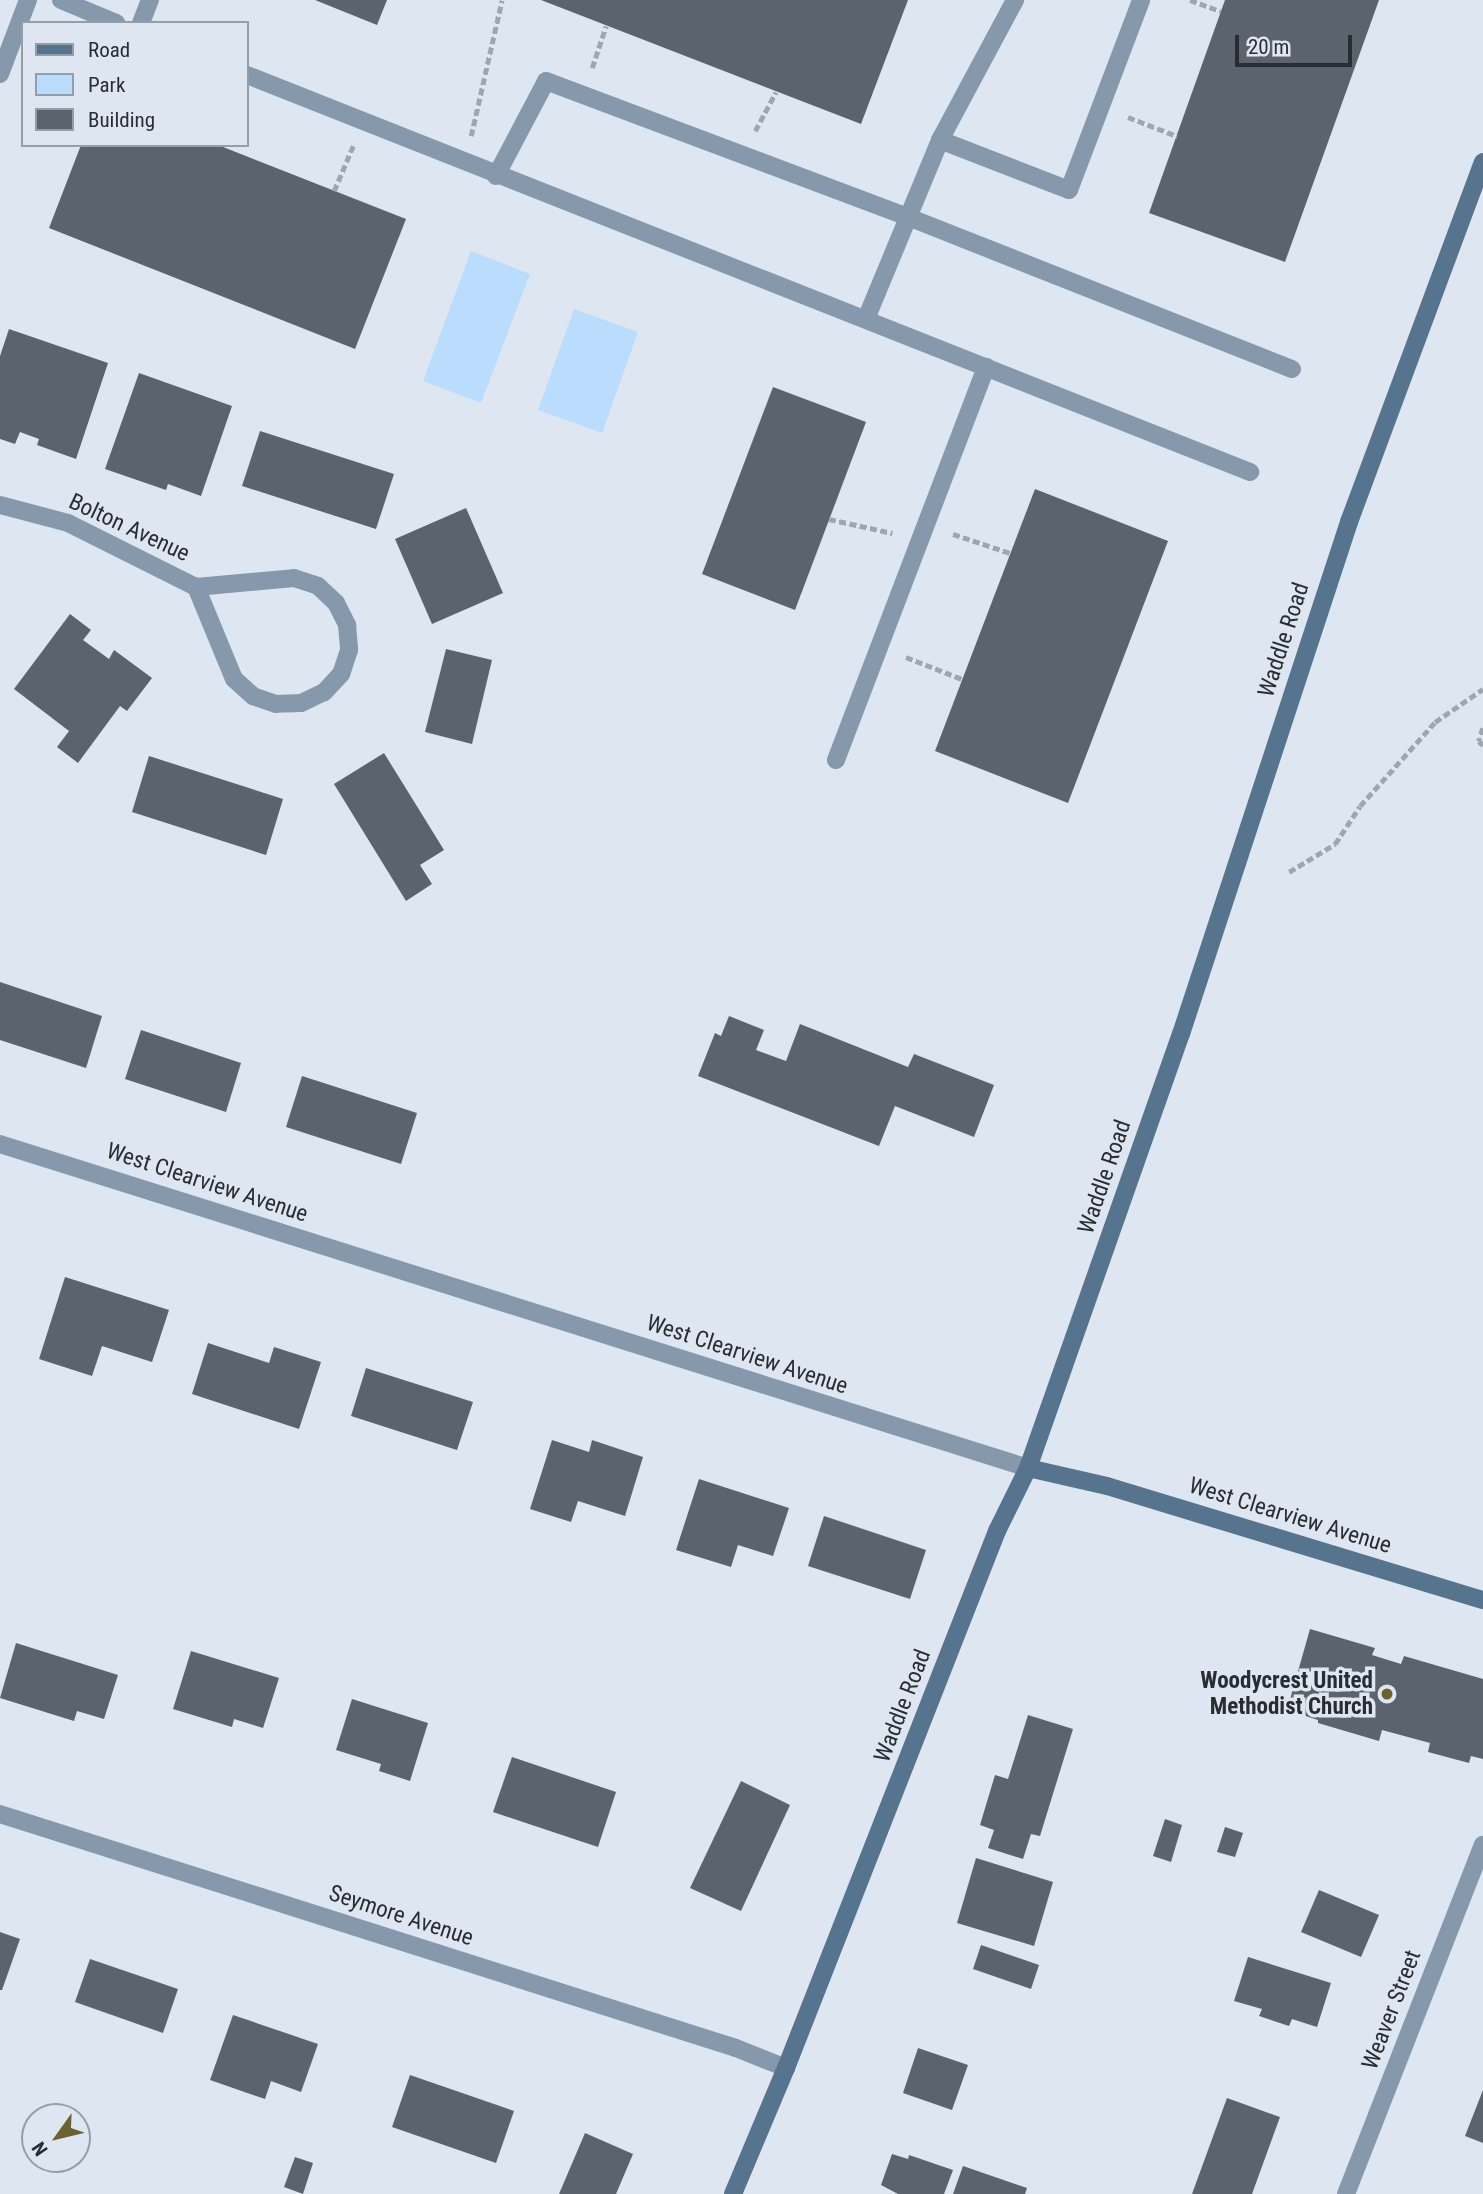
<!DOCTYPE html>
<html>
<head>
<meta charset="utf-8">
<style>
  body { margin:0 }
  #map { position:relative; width:1483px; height:2194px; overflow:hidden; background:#dee7f1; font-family:"Roboto Condensed",sans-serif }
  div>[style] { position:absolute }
  .green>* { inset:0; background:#badcfd }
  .building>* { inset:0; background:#5b646c }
  .path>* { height:4.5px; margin-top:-2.25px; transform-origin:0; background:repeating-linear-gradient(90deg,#9fa6ae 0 7px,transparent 0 10.5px) }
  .lane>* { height:18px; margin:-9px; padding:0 9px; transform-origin:9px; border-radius:9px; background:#8699ac }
  .street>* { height:18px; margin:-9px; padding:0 9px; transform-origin:9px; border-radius:9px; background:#8699ac }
  .secondary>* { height:18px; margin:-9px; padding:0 9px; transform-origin:9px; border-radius:9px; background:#57748f }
  .dots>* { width:19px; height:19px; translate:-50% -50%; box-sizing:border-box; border:4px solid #dee7f1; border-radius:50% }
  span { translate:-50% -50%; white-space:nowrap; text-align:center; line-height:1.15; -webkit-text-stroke:7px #dee7f1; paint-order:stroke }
  .street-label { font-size:23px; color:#292d31 }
  .poi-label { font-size:23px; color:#292d31; font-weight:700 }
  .right { translate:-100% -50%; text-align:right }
  .legend { position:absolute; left:21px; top:21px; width:228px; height:126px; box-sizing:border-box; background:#dee7f1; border:2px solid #969da4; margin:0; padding:9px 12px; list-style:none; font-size:21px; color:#292d31 }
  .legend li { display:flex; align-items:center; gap:14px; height:35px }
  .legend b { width:35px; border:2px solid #969da4 }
  .north { position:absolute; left:21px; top:2103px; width:70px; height:70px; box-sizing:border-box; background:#dee7f1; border:2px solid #969da4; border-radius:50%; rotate:236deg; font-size:19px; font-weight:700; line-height:28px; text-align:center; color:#292d31 }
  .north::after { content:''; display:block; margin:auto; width:24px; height:32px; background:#6d622f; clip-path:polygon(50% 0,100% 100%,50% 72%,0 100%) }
  .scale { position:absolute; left:1235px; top:35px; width:117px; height:32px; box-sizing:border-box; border:4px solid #292d31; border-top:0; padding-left:9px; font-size:21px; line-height:24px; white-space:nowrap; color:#292d31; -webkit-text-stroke:5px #dee7f1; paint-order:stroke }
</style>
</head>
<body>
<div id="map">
  <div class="green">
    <div style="clip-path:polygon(471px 251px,530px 274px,481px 403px,423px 381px)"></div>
    <div style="clip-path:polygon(574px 309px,638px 332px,602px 433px,538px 410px)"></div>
  </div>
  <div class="building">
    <div style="clip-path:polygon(315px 0,387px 0,377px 25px)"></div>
    <div style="clip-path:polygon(541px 0,908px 0,861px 124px)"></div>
    <div style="clip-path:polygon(1225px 0,1379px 0,1285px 262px,1149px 213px)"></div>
    <div style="clip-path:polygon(81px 145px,218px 145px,406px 219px,355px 349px,49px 228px)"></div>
    <div style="clip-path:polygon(9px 329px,108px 363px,76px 459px,37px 445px,39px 439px,20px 432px,15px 444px,0 439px,0 356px)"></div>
    <div style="clip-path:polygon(139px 373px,232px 406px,201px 496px,168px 484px,166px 490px,105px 469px)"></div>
    <div style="clip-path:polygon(773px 387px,866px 422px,795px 610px,702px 574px)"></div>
    <div style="clip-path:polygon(260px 431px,394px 474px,376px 529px,242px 486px)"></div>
    <div style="clip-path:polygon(1035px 489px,1168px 541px,1068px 803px,935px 751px)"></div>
    <div style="clip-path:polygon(466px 508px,503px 593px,432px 624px,395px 539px)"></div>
    <div style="clip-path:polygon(70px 614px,91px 630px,83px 640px,109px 659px,114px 650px,152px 678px,127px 711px,120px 706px,78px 763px,57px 747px,69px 731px,14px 689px)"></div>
    <div style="clip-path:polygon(446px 649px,492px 660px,472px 744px,425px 732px)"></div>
    <div style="clip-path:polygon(384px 753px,444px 850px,420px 865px,432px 884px,406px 901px,334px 784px)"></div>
    <div style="clip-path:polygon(149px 756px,283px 799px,266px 855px,132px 812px)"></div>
    <div style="clip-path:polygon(0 982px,102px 1016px,86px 1068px,0 1040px)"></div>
    <div style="clip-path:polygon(729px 1016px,764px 1030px,756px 1050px,786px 1061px,800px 1024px,908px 1067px,914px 1054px,994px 1085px,974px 1137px,895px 1106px,879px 1146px,698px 1076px,715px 1033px,721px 1036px)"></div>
    <div style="clip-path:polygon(141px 1030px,241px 1063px,226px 1112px,125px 1079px)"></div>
    <div style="clip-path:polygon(302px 1076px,417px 1113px,401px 1164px,286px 1127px)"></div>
    <div style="clip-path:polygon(65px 1277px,169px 1310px,152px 1362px,102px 1346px,92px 1376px,39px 1359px)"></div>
    <div style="clip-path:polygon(208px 1343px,269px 1363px,274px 1347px,321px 1362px,299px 1429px,192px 1394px)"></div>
    <div style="clip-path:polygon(366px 1368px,473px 1402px,457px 1450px,351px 1416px)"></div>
    <div style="clip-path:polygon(552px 1440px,589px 1452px,592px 1440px,643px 1457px,625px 1516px,578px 1501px,571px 1522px,530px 1509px)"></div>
    <div style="clip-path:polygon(699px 1479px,789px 1508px,773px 1556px,738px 1545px,731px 1567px,676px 1550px)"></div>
    <div style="clip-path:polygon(824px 1516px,926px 1550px,910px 1599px,808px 1566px)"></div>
    <div style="clip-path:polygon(1310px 1629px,1375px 1648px,1372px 1655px,1401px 1664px,1404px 1656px,1483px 1679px,1483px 1759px,1471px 1756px,1469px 1763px,1428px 1752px,1430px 1743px,1382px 1730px,1379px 1741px,1318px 1723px,1318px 1720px,1287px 1710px)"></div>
    <div style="clip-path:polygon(16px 1643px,118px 1675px,104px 1719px,77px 1711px,74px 1721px,0 1698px)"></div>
    <div style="clip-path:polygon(191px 1651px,279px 1678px,263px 1728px,234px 1719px,232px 1727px,173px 1709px)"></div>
    <div style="clip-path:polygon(352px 1699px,428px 1723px,410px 1781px,379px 1771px,381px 1764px,336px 1750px)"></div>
    <div style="clip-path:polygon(1028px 1715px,1073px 1729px,1040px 1836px,1031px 1834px,1023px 1859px,988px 1848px,994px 1830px,980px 1825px,995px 1775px,1008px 1779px)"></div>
    <div style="clip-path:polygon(512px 1757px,616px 1792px,598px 1847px,493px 1812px)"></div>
    <div style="clip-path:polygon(741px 1781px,790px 1805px,741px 1911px,690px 1888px)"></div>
    <div style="clip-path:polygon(1165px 1819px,1182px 1825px,1171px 1862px,1153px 1856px)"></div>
    <div style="clip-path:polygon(1225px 1827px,1243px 1833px,1235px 1857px,1217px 1852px)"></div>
    <div style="clip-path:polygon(976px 1858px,1053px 1882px,1034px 1946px,957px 1923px)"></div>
    <div style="clip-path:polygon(1319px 1890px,1379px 1915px,1361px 1957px,1301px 1932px)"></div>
    <div style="clip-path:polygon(0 1932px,20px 1939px,2px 1990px,0 1990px)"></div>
    <div style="clip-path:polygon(981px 1945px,1039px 1965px,1031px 1989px,973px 1969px)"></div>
    <div style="clip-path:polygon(1248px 1957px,1331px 1983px,1317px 2027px,1292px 2019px,1289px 2026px,1259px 2016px,1262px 2009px,1234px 2001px)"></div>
    <div style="clip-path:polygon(90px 1959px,178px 1989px,163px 2033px,75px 2002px)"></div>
    <div style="clip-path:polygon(233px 2015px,318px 2044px,301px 2092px,271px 2081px,265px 2099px,210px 2080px)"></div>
    <div style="clip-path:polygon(918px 2048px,968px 2065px,952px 2110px,903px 2093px)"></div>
    <div style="clip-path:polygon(410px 2075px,514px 2111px,496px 2163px,392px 2127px)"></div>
    <div style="clip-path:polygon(1483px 2090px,1483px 2143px,1465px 2136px)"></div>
    <div style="clip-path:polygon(1227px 2098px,1280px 2117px,1252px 2194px,1192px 2194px)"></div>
    <div style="clip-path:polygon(585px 2133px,633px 2154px,616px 2194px,559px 2194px)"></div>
    <div style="clip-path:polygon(892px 2154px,908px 2159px,909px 2155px,953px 2170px,944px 2194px,898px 2194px,881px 2185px)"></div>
    <div style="clip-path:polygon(295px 2157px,313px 2163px,303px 2194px,284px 2187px)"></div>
    <div style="clip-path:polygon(963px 2166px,1027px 2188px,1025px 2194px,953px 2194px)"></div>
  </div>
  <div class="path">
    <div style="left:1190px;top:0;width:33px;rotate:20deg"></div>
    <div style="left:592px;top:68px;width:44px;rotate:-71.6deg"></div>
    <div style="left:1128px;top:117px;width:53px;rotate:21.2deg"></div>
    <div style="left:755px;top:131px;width:44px;rotate:-61.7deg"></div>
    <div style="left:471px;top:136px;width:139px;rotate:-77.2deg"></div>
    <div style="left:334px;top:191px;width:49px;rotate:-67.1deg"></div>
    <div style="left:829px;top:519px;width:65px;rotate:12.5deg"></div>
    <div style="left:953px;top:534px;width:60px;rotate:18.4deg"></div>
    <div style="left:906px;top:657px;width:60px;rotate:21.4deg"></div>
    <div style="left:1483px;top:728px;width:14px;rotate:107deg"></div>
    <div style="left:1479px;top:741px;width:6px;rotate:45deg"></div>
    <div style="left:1289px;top:872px;width:54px;rotate:-31.3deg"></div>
    <div style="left:1335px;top:844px;width:45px;rotate:-56.7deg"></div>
    <div style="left:1360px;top:806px;width:113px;rotate:-48.2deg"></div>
    <div style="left:1435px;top:722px;width:58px;rotate:-34.5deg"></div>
  </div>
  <div class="lane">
    <div style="left:61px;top:0;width:60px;rotate:22.7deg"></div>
    <div style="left:141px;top:23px;width:25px;rotate:-69deg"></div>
    <div style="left:0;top:74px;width:79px;rotate:-69.3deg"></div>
    <div style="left:247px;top:75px;width:1079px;rotate:21.59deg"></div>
    <div style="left:940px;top:140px;width:138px;rotate:21.2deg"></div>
    <div style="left:1069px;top:190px;width:203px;rotate:-69.2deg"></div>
    <div style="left:496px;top:176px;width:107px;rotate:-62.2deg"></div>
    <div style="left:546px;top:81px;width:387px;rotate:20.6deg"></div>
    <div style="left:908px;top:217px;width:413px;rotate:21.6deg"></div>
    <div style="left:866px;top:319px;width:194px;rotate:-67.5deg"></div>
    <div style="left:940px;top:140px;width:159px;rotate:-61.8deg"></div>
    <div style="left:836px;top:760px;width:421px;rotate:-69.1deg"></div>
  </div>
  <div class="street">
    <div style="left:0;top:505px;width:70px;rotate:14.8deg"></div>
    <div style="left:68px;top:523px;width:143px;rotate:26.6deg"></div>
    <div style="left:196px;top:587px;width:98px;rotate:-5.2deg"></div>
    <div style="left:294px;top:578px;width:25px;rotate:18deg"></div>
    <div style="left:318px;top:586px;width:25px;rotate:43deg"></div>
    <div style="left:336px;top:603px;width:25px;rotate:63deg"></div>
    <div style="left:347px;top:625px;width:25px;rotate:85deg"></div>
    <div style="left:349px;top:650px;width:25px;rotate:108deg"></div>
    <div style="left:341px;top:674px;width:25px;rotate:133deg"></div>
    <div style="left:324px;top:692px;width:25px;rotate:154deg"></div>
    <div style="left:301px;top:703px;width:25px;rotate:178deg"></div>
    <div style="left:276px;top:704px;width:24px;rotate:-161deg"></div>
    <div style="left:253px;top:696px;width:25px;rotate:-138deg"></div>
    <div style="left:234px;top:679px;width:100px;rotate:-112.4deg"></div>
    <div style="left:0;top:1144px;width:1078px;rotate:17.49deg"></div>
    <div style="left:0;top:1814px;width:772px;rotate:17.64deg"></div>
    <div style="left:736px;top:2048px;width:54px;rotate:21.8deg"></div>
    <div style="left:1346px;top:2194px;width:375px;rotate:-68.6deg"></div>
  </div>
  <div class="secondary">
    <div style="left:1028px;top:1468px;width:81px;rotate:12.8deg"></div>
    <div style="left:1107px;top:1486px;width:393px;rotate:16.9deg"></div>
    <div style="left:733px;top:2194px;width:137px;rotate:-67.2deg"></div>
    <div style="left:786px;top:2068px;width:577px;rotate:-68.55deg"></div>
    <div style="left:997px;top:1531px;width:70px;rotate:-63.8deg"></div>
    <div style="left:1028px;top:1468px;width:460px;rotate:-70.6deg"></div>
    <div style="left:1181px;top:1034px;width:539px;rotate:-71.83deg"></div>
    <div style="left:1349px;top:522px;width:384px;rotate:-69.6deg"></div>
  </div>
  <div class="dots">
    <div style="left:1387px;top:1694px;background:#6d622f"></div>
  </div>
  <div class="street-label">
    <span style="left:129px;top:528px;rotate:25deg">Bolton Avenue</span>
    <span style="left:1284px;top:640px;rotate:-72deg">Waddle Road</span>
    <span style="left:1105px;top:1177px;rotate:-71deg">Waddle Road</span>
    <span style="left:207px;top:1183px;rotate:18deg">West Clearview Avenue</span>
    <span style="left:747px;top:1355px;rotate:18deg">West Clearview Avenue</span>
    <span style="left:1290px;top:1516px;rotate:17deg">West Clearview Avenue</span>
    <span style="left:903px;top:1706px;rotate:-69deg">Waddle Road</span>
    <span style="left:401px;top:1916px;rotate:18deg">Seymore Avenue</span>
    <span style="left:1392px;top:2010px;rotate:-69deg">Weaver Street</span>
  </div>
  <div class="poi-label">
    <span class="right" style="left:1373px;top:1694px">Woodycrest United<br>Methodist Church</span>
  </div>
  <ul class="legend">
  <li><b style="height:9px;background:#57748f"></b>Road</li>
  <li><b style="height:19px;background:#badcfd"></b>Park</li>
  <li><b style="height:19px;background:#5b646c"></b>Building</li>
  </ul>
  <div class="north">N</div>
  <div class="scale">20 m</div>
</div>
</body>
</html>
